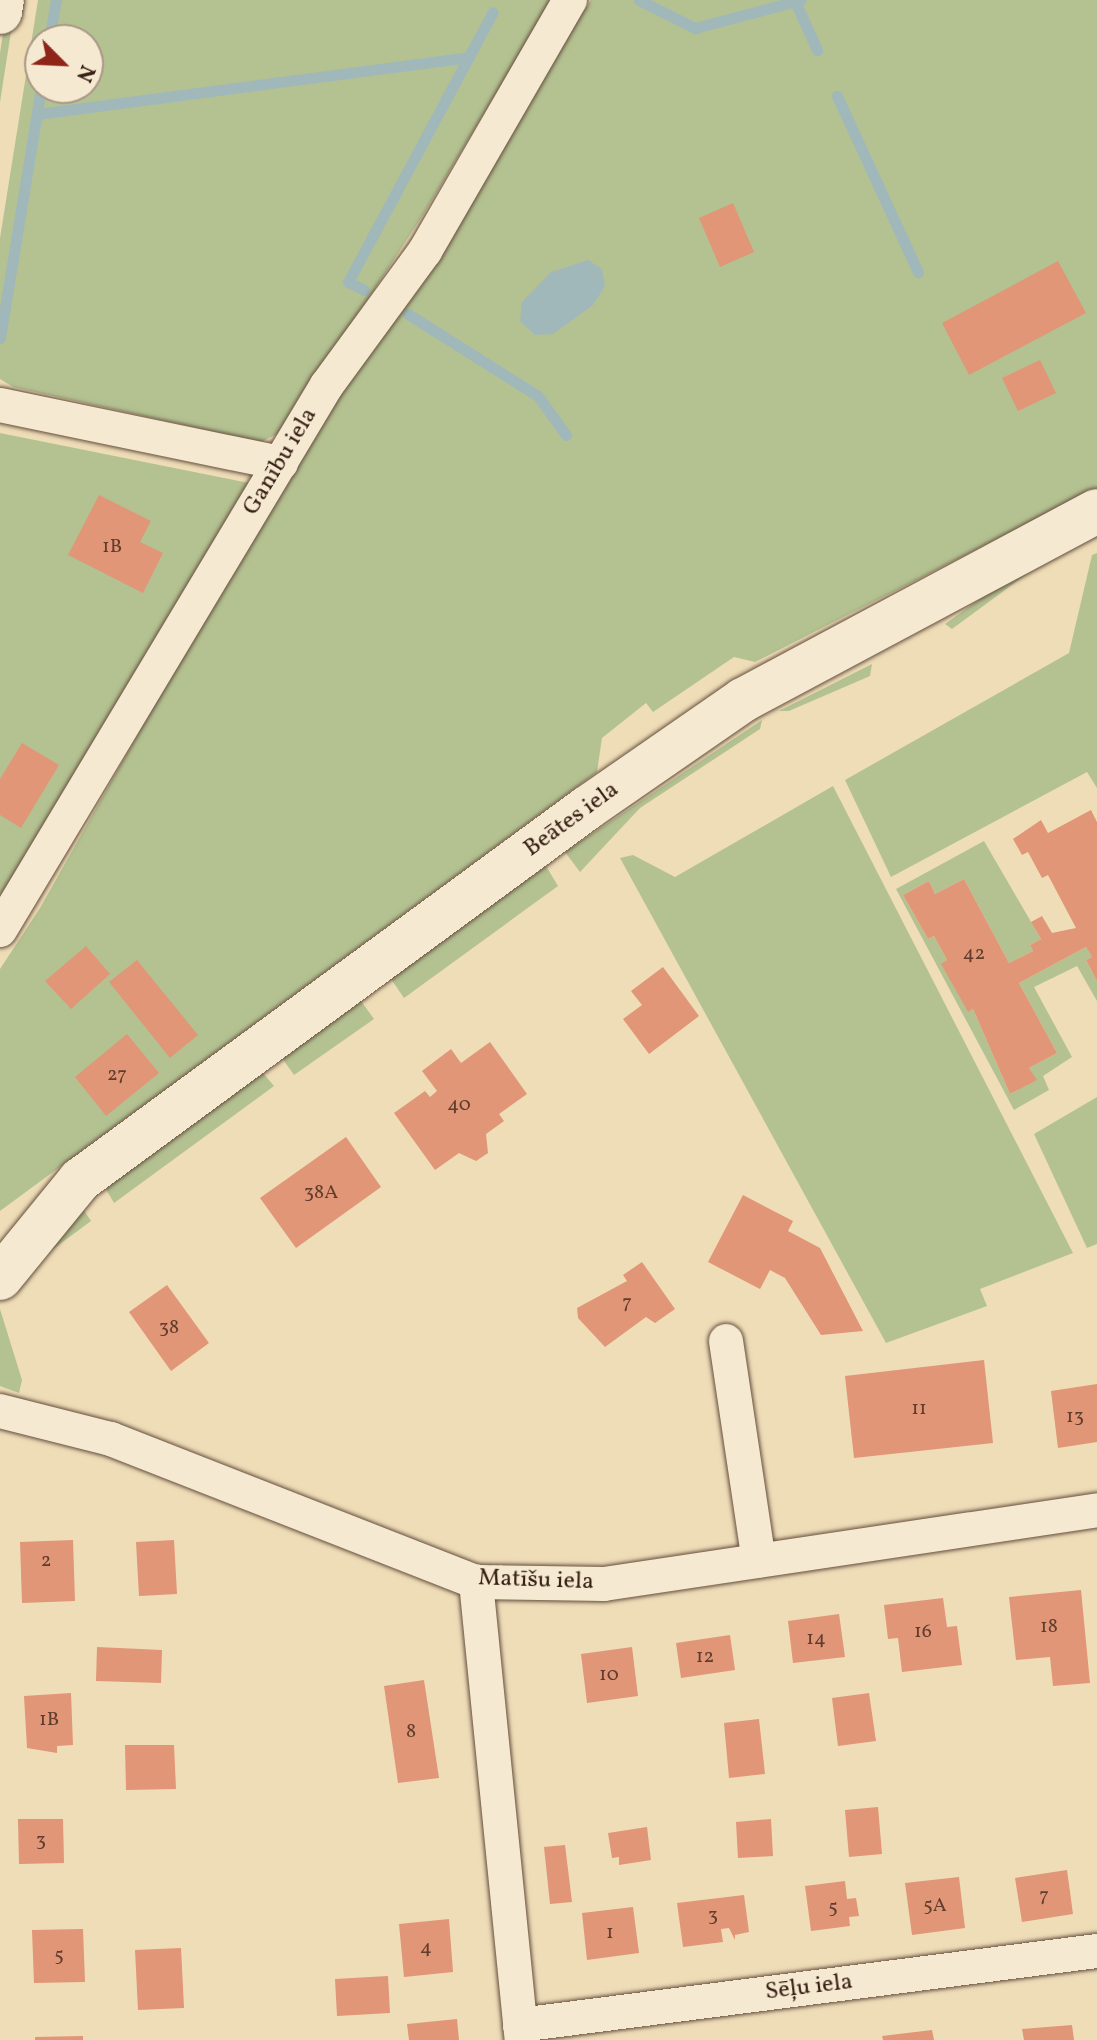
<!DOCTYPE html>
<html>
<head>
<meta charset="utf-8">
<style>
  body { margin:0 }
  #map { position:relative; width:1097px; height:2040px; overflow:hidden; background:#efddb8; font-family:Vollkorn,serif }
  div>[style] { position:absolute }
  .green>* { inset:0; background:#b4c292 }
  .water>* { inset:0; background:#a0b8ba }
  .stream>* { height:11px; margin:-5.5px; padding:0 5.5px; transform-origin:5.5px; border-radius:5.5px; background:#a0b8ba }
  .building>* { inset:0; background:#e09677 }
  .roads { filter:drop-shadow(0 0 2px #654e3d) drop-shadow(0 0 2px #654e3d) }
  .street>* { height:34px; margin:-17px; padding:0 17px; transform-origin:17px; border-radius:17px; background:#f5e9d1 }
  .secondary>* { height:44px; margin:-22px; padding:0 22px; transform-origin:22px; border-radius:22px; background:#f5e9d1 }
  span { translate:-50% -50%; white-space:nowrap; text-align:center; line-height:1.15; -webkit-text-stroke:6px #f5e9d1; paint-order:stroke }
  .number-label { font-size:20px; color:#613d2d }
  .number-label span { -webkit-text-stroke-width:0 }
  .street-label { font-size:24px; color:#371f14 }
  .north { position:absolute; left:24px; top:24px; width:80px; height:80px; box-sizing:border-box; background:#f5e9d1; border:2px solid #a99885; border-radius:50%; rotate:114deg; font-size:22px; font-weight:700; line-height:32px; text-align:center; color:#371f14 }
  .north::after { content:''; display:block; margin:auto; width:28px; height:36px; background:#8f2418; clip-path:polygon(50% 0,100% 100%,50% 72%,0 100%) }
</style>
</head>
<body>
<div id="map">
  <div class="green">
    <div style="clip-path:polygon(8px 0,16px 0,0 102px,0 53px)"></div>
    <div style="clip-path:polygon(evenodd,38px 0,552px 0,423px 215px,281px 432px,261px 442px,13px 387px,0 379px,0 238px,38px 0,40px 40px,88px 40px,88px 88px,40px 88px,40px 40px)"></div>
    <div style="clip-path:polygon(591px 0,1097px 0,1097px 488px,755px 662px,734px 657px,653px 712px,646px 703px,602px 738px,597px 772px,0 1211px,0 969px,40px 908px,222px 585px,425px 251px)"></div>
    <div style="clip-path:polygon(0 433px,249px 483px,0 911px)"></div>
    <div style="clip-path:polygon(1097px 553px,1097px 788px,1087px 772px,891px 877px,845px 780px,1069px 653px,1092px 555px)"></div>
    <div style="clip-path:polygon(1025px 567px,1035px 568px,952px 629px,945px 624px)"></div>
    <div style="clip-path:polygon(872px 664px,870px 676px,789px 711px,779px 711px)"></div>
    <div style="clip-path:polygon(762px 720px,760px 729px,640px 808px,580px 872px,565px 852px)"></div>
    <div style="clip-path:polygon(833px 786px,1073px 1253px,980px 1289px,987px 1306px,886px 1343px,620px 858px,633px 855px,675px 877px)"></div>
    <div style="clip-path:polygon(984px 841px,1041px 939px,1030px 945px,1033px 951px,1009px 963px,964px 879px,935px 894px,929px 881px,903px 895px,928px 939px,934px 936px,947px 960px,942px 965px,968px 1011px,973px 1009px,1010px 1094px,1036px 1080px,1029px 1068px,1057px 1053px,1019px 983px,1086px 947px,1092px 957px,1086px 960px,1097px 981px,1097px 1001px,1077px 966px,1034px 987px,1072px 1057px,1043px 1076px,1049px 1090px,1014px 1110px,896px 889px)"></div>
    <div style="clip-path:polygon(546px 866px,558px 886px,404px 998px,391px 979px)"></div>
    <div style="clip-path:polygon(361px 1001px,374px 1019px,294px 1075px,282px 1058px)"></div>
    <div style="clip-path:polygon(263px 1073px,274px 1086px,114px 1203px,104px 1186px)"></div>
    <div style="clip-path:polygon(1097px 1097px,1097px 1244px,1087px 1248px,1034px 1134px)"></div>
    <div style="clip-path:polygon(81px 1206px,91px 1221px,14px 1278px)"></div>
    <div style="clip-path:polygon(0 1309px,22px 1380px,19px 1393px,0 1386px)"></div>
  </div>
  <div class="water">
    <div style="clip-path:polygon(588px 260px,602px 269px,605px 286px,593px 305px,553px 334px,535px 335px,520px 321px,522px 302px,551px 272px)"></div>
  </div>
  <div class="stream">
    <div style="left:639px;top:0;width:63px;rotate:26.6deg"></div>
    <div style="left:695px;top:28px;width:109px;rotate:-14.9deg"></div>
    <div style="left:795px;top:1px;width:54px;rotate:65.8deg"></div>
    <div style="left:49px;top:40px;width:41px;rotate:-80.1deg"></div>
    <div style="left:837px;top:96px;width:194px;rotate:65.3deg"></div>
    <div style="left:37px;top:114px;width:436px;rotate:-7.5deg"></div>
    <div style="left:364px;top:290px;width:18px;rotate:-153deg"></div>
    <div style="left:348px;top:282px;width:306px;rotate:-61.8deg"></div>
    <div style="left:408px;top:314px;width:154px;rotate:32.2deg"></div>
    <div style="left:538px;top:396px;width:48px;rotate:54.3deg"></div>
    <div style="left:0;top:338px;width:253px;rotate:-80.7deg"></div>
  </div>
  <div class="building">
    <div style="clip-path:polygon(733px 203px,754px 252px,720px 267px,699px 218px)"></div>
    <div style="clip-path:polygon(1058px 261px,1086px 313px,969px 375px,942px 323px)"></div>
    <div style="clip-path:polygon(1040px 360px,1056px 393px,1018px 411px,1002px 378px)"></div>
    <div style="clip-path:polygon(99px 495px,151px 521px,140px 542px,163px 553px,143px 593px,68px 555px)"></div>
    <div style="clip-path:polygon(22px 743px,59px 765px,21px 828px,0 815px,0 779px)"></div>
    <div style="clip-path:polygon(1091px 810px,1097px 822px,1097px 981px,1086px 960px,1092px 957px,1086px 947px,1019px 983px,1057px 1053px,1029px 1068px,1037px 1080px,1010px 1094px,973px 1009px,968px 1012px,941px 964px,947px 960px,934px 936px,928px 939px,903px 895px,929px 881px,935px 894px,964px 879px,1009px 963px,1033px 951px,1030px 945px,1041px 939px,1031px 922px,1042px 916px,1052px 933px,1076px 928px,1048px 875px,1042px 878px,1028px 852px,1022px 855px,1013px 839px,1041px 820px,1048px 833px)"></div>
    <div style="clip-path:polygon(86px 946px,110px 974px,71px 1009px,45px 981px)"></div>
    <div style="clip-path:polygon(137px 960px,198px 1035px,170px 1058px,109px 982px)"></div>
    <div style="clip-path:polygon(663px 967px,699px 1016px,649px 1054px,623px 1019px,642px 1005px,631px 991px)"></div>
    <div style="clip-path:polygon(127px 1034px,159px 1073px,106px 1116px,75px 1077px)"></div>
    <div style="clip-path:polygon(490px 1042px,527px 1094px,499px 1114px,504px 1121px,486px 1134px,488px 1153px,476px 1161px,459px 1153px,435px 1170px,394px 1113px,425px 1091px,430px 1097px,437px 1091px,422px 1071px,451px 1049px,461px 1063px)"></div>
    <div style="clip-path:polygon(346px 1137px,381px 1187px,296px 1248px,260px 1198px)"></div>
    <div style="clip-path:polygon(743px 1195px,793px 1221px,788px 1231px,820px 1248px,863px 1331px,821px 1335px,785px 1278px,770px 1270px,760px 1289px,708px 1262px)"></div>
    <div style="clip-path:polygon(642px 1262px,675px 1309px,655px 1323px,646px 1317px,605px 1347px,578px 1318px,577px 1308px,627px 1281px,623px 1275px)"></div>
    <div style="clip-path:polygon(167px 1285px,209px 1343px,171px 1371px,129px 1312px)"></div>
    <div style="clip-path:polygon(984px 1360px,993px 1443px,854px 1458px,845px 1376px)"></div>
    <div style="clip-path:polygon(1097px 1384px,1097px 1442px,1058px 1448px,1051px 1391px)"></div>
    <div style="clip-path:polygon(73px 1540px,75px 1601px,22px 1603px,20px 1542px)"></div>
    <div style="clip-path:polygon(174px 1540px,177px 1594px,139px 1596px,136px 1542px)"></div>
    <div style="clip-path:polygon(1081px 1590px,1090px 1683px,1053px 1686px,1050px 1657px,1016px 1660px,1009px 1597px)"></div>
    <div style="clip-path:polygon(943px 1598px,947px 1627px,957px 1626px,962px 1665px,902px 1672px,898px 1638px,888px 1639px,884px 1605px)"></div>
    <div style="clip-path:polygon(839px 1614px,845px 1657px,793px 1663px,788px 1621px)"></div>
    <div style="clip-path:polygon(730px 1635px,735px 1670px,681px 1678px,676px 1643px)"></div>
    <div style="clip-path:polygon(97px 1647px,162px 1650px,161px 1683px,96px 1681px)"></div>
    <div style="clip-path:polygon(632px 1647px,638px 1696px,587px 1703px,581px 1654px)"></div>
    <div style="clip-path:polygon(424px 1680px,439px 1778px,398px 1783px,384px 1686px)"></div>
    <div style="clip-path:polygon(71px 1693px,73px 1745px,57px 1746px,57px 1753px,27px 1748px,24px 1696px)"></div>
    <div style="clip-path:polygon(869px 1693px,876px 1741px,838px 1746px,832px 1698px)"></div>
    <div style="clip-path:polygon(759px 1719px,765px 1774px,729px 1778px,724px 1723px)"></div>
    <div style="clip-path:polygon(125px 1745px,174px 1745px,176px 1789px,126px 1790px)"></div>
    <div style="clip-path:polygon(878px 1807px,882px 1854px,849px 1857px,845px 1810px)"></div>
    <div style="clip-path:polygon(18px 1819px,63px 1819px,64px 1863px,19px 1864px)"></div>
    <div style="clip-path:polygon(771px 1819px,773px 1856px,738px 1858px,736px 1822px)"></div>
    <div style="clip-path:polygon(647px 1827px,651px 1860px,619px 1865px,619px 1857px,612px 1858px,608px 1833px)"></div>
    <div style="clip-path:polygon(565px 1845px,572px 1902px,550px 1904px,544px 1847px)"></div>
    <div style="clip-path:polygon(1067px 1870px,1073px 1914px,1022px 1922px,1015px 1878px)"></div>
    <div style="clip-path:polygon(959px 1877px,965px 1928px,912px 1935px,905px 1883px)"></div>
    <div style="clip-path:polygon(845px 1881px,847px 1899px,856px 1898px,859px 1916px,849px 1917px,850px 1926px,811px 1931px,805px 1886px)"></div>
    <div style="clip-path:polygon(744px 1895px,749px 1932px,735px 1935px,735px 1940px,729px 1928px,721px 1929px,723px 1942px,683px 1947px,677px 1903px)"></div>
    <div style="clip-path:polygon(633px 1907px,639px 1953px,587px 1960px,582px 1913px)"></div>
    <div style="clip-path:polygon(449px 1919px,453px 1972px,404px 1977px,399px 1924px)"></div>
    <div style="clip-path:polygon(83px 1929px,85px 1982px,34px 1983px,32px 1930px)"></div>
    <div style="clip-path:polygon(181px 1948px,184px 2008px,138px 2010px,135px 1950px)"></div>
    <div style="clip-path:polygon(388px 1976px,390px 2013px,337px 2016px,335px 1979px)"></div>
    <div style="clip-path:polygon(457px 2019px,459px 2040px,409px 2040px,407px 2024px)"></div>
    <div style="clip-path:polygon(1072px 2025px,1074px 2040px,1024px 2040px,1022px 2029px)"></div>
    <div style="clip-path:polygon(932px 2030px,934px 2040px,883px 2040px,882px 2036px)"></div>
    <div style="clip-path:polygon(83px 2036px,83px 2040px,35px 2040px,35px 2037px)"></div>
  </div>
  <div class="roads">
    <div class="street">
      <div style="left:0;top:405px;width:287px;rotate:11.7deg"></div>
      <div style="left:0;top:930px;width:636px;rotate:-59.04deg"></div>
      <div style="left:327px;top:385px;width:166px;rotate:-53.8deg"></div>
      <div style="left:425px;top:251px;width:290px;rotate:-60deg"></div>
      <div style="left:726px;top:1341px;width:222px;rotate:81.5deg"></div>
      <div style="left:0;top:1411px;width:114px;rotate:14.2deg"></div>
      <div style="left:111px;top:1439px;width:392px;rotate:21.4deg"></div>
      <div style="left:476px;top:1582px;width:128px;rotate:0.9deg"></div>
      <div style="left:604px;top:1584px;width:499px;rotate:-8.5deg"></div>
      <div style="left:476px;top:1582px;width:460px;rotate:84.3deg"></div>
      <div style="left:520px;top:2025px;width:582px;rotate:-7.31deg"></div>
    </div>
    <div class="secondary">
      <div style="left:0;top:12px;width:12px;rotate:-81deg"></div>
      <div style="left:0;top:1278px;width:127px;rotate:-50.8deg"></div>
      <div style="left:80px;top:1180px;width:629px;rotate:-36.27deg"></div>
      <div style="left:587px;top:808px;width:190px;rotate:-34.7deg"></div>
      <div style="left:743px;top:700px;width:401px;rotate:-28.1deg"></div>
    </div>
  </div>
  <div class="number-label">
    <span style="left:112px;top:547px">1B</span>
    <span style="left:974px;top:954px">42</span>
    <span style="left:117px;top:1075px">27</span>
    <span style="left:459px;top:1105px">40</span>
    <span style="left:321px;top:1193px">38A</span>
    <span style="left:627px;top:1303px">7</span>
    <span style="left:169px;top:1328px">38</span>
    <span style="left:919px;top:1409px">11</span>
    <span style="left:1075px;top:1417px">13</span>
    <span style="left:46px;top:1561px">2</span>
    <span style="left:1049px;top:1627px">18</span>
    <span style="left:923px;top:1632px">16</span>
    <span style="left:816px;top:1639px">14</span>
    <span style="left:705px;top:1657px">12</span>
    <span style="left:609px;top:1675px">10</span>
    <span style="left:49px;top:1720px">1B</span>
    <span style="left:411px;top:1732px">8</span>
    <span style="left:41px;top:1841px">3</span>
    <span style="left:1044px;top:1896px">7</span>
    <span style="left:935px;top:1906px">5A</span>
    <span style="left:833px;top:1908px">5</span>
    <span style="left:713px;top:1916px">3</span>
    <span style="left:610px;top:1933px">1</span>
    <span style="left:426px;top:1948px">4</span>
    <span style="left:59px;top:1956px">5</span>
  </div>
  <div class="street-label">
    <span style="left:281px;top:462px;rotate:-59deg">Ganību iela</span>
    <span style="left:572px;top:820px;rotate:-36deg">Beātes iela</span>
    <span style="left:536px;top:1581px;rotate:2deg">Matīšu iela</span>
    <span style="left:809px;top:1988px;rotate:-7deg">Sēļu iela</span>
  </div>
  <div class="north">N</div>
</div>
</body>
</html>
